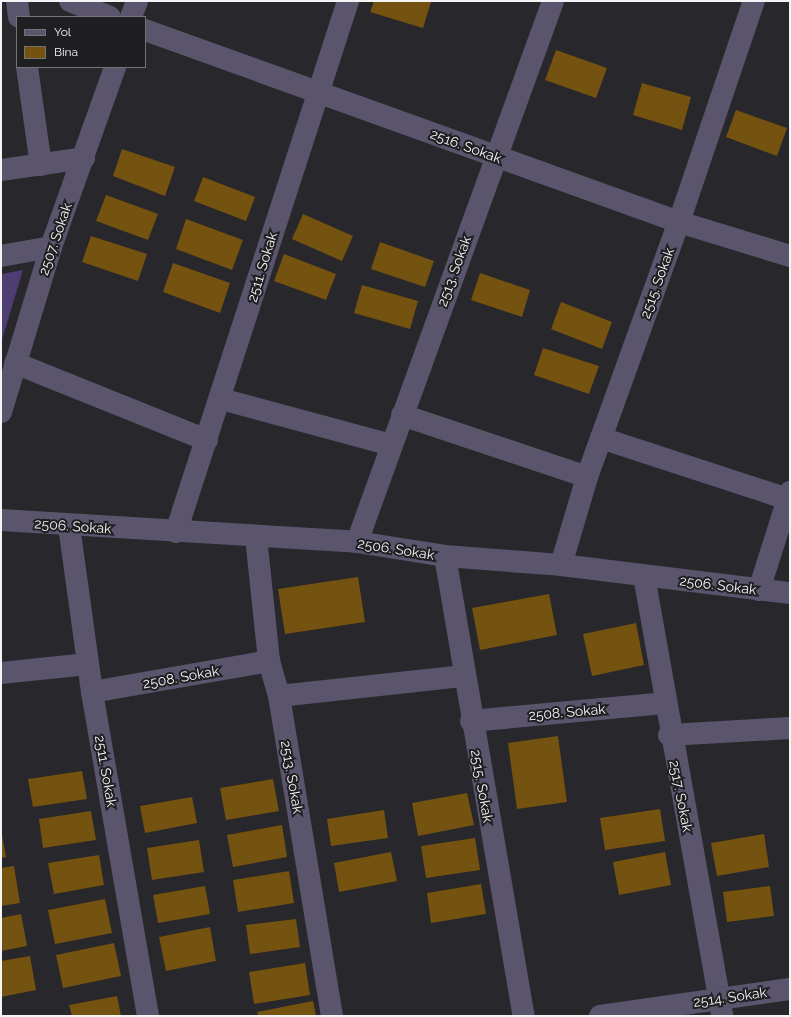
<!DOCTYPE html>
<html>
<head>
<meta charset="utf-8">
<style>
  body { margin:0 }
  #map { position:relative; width:791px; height:1017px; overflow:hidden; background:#28272b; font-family:Raleway,sans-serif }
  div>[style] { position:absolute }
  .green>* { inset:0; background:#4d3d72 }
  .building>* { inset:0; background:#74520f }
  .street>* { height:22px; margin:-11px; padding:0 11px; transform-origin:11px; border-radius:11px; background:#5a546d }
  span { translate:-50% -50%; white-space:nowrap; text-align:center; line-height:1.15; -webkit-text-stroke:4px #1f1e21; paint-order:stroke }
  .street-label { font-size:14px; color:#f4f3f6 }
  .frame { position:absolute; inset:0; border:2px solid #f4f3f6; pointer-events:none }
  .legend { position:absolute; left:16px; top:16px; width:130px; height:52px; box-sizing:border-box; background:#1f1e21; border:1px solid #747376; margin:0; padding:5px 7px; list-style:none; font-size:12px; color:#f4f3f6 }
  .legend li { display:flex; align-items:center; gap:8px; height:20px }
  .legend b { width:20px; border:1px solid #747376 }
</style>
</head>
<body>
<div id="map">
  <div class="green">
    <div style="clip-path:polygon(23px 270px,1px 343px,1px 274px)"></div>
  </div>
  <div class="building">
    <div style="clip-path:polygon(374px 1px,427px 1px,431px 2px,423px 28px,370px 12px)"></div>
    <div style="clip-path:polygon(556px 50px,607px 68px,596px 98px,545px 80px)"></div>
    <div style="clip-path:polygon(642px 83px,691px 97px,682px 130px,633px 115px)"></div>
    <div style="clip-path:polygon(736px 110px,787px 128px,777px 156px,726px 137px)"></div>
    <div style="clip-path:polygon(122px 149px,175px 167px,165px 196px,113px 176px)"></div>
    <div style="clip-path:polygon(203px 177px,255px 197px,246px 221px,194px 201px)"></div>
    <div style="clip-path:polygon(106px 195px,158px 214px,148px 240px,96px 221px)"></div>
    <div style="clip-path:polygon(303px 214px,353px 236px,342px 261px,292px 239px)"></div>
    <div style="clip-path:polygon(186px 219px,243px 240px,232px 270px,176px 249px)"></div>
    <div style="clip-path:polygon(91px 236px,147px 254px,138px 281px,82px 262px)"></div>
    <div style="clip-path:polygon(380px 242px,434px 261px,425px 287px,371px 269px)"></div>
    <div style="clip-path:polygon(284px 254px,336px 274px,326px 300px,274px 281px)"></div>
    <div style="clip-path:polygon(173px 263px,230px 283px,220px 313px,163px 292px)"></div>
    <div style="clip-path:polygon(480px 273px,530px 290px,522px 317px,471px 300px)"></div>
    <div style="clip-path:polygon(362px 285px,418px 301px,410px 329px,354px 313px)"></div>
    <div style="clip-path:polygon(561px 302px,612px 322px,602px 349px,551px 329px)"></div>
    <div style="clip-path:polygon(543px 348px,599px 366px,589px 394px,534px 375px)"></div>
    <div style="clip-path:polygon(358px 577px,365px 622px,285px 634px,278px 589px)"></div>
    <div style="clip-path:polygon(549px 594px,557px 635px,480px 650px,472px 608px)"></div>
    <div style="clip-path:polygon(636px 623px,644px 665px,592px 676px,583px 634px)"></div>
    <div style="clip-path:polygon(558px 736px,567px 802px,517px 809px,508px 743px)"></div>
    <div style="clip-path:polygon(82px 771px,87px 799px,33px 807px,28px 779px)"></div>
    <div style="clip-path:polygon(273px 779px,279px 811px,226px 820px,220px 788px)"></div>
    <div style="clip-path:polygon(467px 793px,474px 825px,418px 836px,412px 803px)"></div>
    <div style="clip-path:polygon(192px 797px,197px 823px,145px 833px,140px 806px)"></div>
    <div style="clip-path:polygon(660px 809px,665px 841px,605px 850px,600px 818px)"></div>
    <div style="clip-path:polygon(384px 810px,388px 838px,331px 846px,327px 819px)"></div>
    <div style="clip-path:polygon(91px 811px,96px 840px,43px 848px,39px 819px)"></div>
    <div style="clip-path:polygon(282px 825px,287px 857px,233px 867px,227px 835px)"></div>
    <div style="clip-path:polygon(1px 829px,6px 857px,1px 858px)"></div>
    <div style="clip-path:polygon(764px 834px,769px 867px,717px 876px,711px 843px)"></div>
    <div style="clip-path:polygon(475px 838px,480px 870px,426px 878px,421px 846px)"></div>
    <div style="clip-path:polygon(199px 840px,204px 872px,152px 880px,147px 848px)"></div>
    <div style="clip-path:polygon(391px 852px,397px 881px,339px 892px,334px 863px)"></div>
    <div style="clip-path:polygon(665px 852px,671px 885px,619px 895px,613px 862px)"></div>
    <div style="clip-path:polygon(99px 855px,104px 885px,54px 894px,48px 863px)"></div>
    <div style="clip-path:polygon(14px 866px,20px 903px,1px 906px,1px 868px)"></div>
    <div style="clip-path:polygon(289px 871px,294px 903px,238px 912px,233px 880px)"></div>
    <div style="clip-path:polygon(481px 884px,486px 914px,431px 923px,427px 893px)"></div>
    <div style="clip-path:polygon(205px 886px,210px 914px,158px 923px,153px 895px)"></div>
    <div style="clip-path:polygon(770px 886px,774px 916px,727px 922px,723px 892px)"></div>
    <div style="clip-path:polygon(105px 899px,112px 933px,55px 944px,48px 910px)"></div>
    <div style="clip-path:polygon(21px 914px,27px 946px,1px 951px,1px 918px)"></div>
    <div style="clip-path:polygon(296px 919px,300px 947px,250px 954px,246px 925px)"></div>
    <div style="clip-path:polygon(210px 927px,216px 961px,166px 971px,159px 937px)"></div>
    <div style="clip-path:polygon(114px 943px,121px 976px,63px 988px,56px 955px)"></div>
    <div style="clip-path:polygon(30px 956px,36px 990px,1px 997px,1px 961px)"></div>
    <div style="clip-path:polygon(305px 963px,310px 995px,254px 1004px,249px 972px)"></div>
    <div style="clip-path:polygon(117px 996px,121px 1016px,72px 1016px,69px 1005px)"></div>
    <div style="clip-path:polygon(313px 1001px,316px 1016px,258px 1016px,257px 1012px)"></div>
  </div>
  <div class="street">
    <div style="left:17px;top:1px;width:16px;rotate:83deg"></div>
    <div style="left:70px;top:1px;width:43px;rotate:21.8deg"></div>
    <div style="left:131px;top:17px;width:17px;rotate:-69deg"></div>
    <div style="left:145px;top:30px;width:567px;rotate:19.78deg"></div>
    <div style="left:679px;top:222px;width:116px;rotate:17deg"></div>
    <div style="left:27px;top:67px;width:99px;rotate:81.9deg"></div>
    <div style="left:1px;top:170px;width:84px;rotate:-8.2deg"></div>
    <div style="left:1px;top:256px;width:51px;rotate:-10.2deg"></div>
    <div style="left:15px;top:363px;width:207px;rotate:21.9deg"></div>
    <div style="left:221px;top:399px;width:176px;rotate:15.1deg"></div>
    <div style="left:1px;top:412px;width:172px;rotate:-73.1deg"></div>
    <div style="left:51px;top:247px;width:191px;rotate:-70.4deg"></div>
    <div style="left:402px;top:415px;width:195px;rotate:18.5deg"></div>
    <div style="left:601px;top:438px;width:197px;rotate:18.1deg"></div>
    <div style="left:1px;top:520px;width:357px;rotate:3.5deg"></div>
    <div style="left:357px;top:542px;width:89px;rotate:9deg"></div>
    <div style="left:445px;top:556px;width:116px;rotate:4.4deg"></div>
    <div style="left:561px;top:565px;width:231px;rotate:7deg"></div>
    <div style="left:69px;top:526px;width:168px;rotate:82.1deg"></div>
    <div style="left:92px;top:692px;width:329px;rotate:80.2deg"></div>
    <div style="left:176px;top:532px;width:558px;rotate:-72.05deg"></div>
    <div style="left:256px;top:537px;width:125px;rotate:84deg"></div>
    <div style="left:269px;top:661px;width:36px;rotate:74deg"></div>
    <div style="left:279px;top:696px;width:324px;rotate:80.6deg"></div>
    <div style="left:357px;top:542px;width:575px;rotate:-70.08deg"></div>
    <div style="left:445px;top:556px;width:467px;rotate:80.3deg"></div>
    <div style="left:561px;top:565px;width:92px;rotate:-73.5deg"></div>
    <div style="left:587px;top:477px;width:271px;rotate:-70.2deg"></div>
    <div style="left:679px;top:222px;width:233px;rotate:-71.3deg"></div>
    <div style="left:644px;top:576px;width:447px;rotate:79.9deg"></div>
    <div style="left:759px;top:590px;width:103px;rotate:-72.4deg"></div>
    <div style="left:1px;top:673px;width:87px;rotate:-5.9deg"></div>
    <div style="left:92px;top:692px;width:180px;rotate:-9.9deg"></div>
    <div style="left:279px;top:696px;width:186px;rotate:-6.2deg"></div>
    <div style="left:471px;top:721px;width:194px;rotate:-5.3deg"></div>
    <div style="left:669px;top:735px;width:121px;rotate:-3.3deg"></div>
    <div style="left:600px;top:1016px;width:192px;rotate:-8.1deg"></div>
  </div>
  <div class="street-label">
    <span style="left:466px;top:146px;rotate:20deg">2516. Sokak</span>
    <span style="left:55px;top:239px;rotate:-71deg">2507. Sokak</span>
    <span style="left:262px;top:267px;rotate:-73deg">2511. Sokak</span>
    <span style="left:454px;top:271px;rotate:-70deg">2513. Sokak</span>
    <span style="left:657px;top:283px;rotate:-70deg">2515. Sokak</span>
    <span style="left:73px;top:526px;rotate:4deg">2506. Sokak</span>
    <span style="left:396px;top:549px;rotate:9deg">2506. Sokak</span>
    <span style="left:718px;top:585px;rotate:7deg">2506. Sokak</span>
    <span style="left:181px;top:677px;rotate:-10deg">2508. Sokak</span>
    <span style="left:567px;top:712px;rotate:-5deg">2508. Sokak</span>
    <span style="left:106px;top:771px;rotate:80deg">2511. Sokak</span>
    <span style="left:292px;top:777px;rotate:80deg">2513. Sokak</span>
    <span style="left:482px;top:786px;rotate:80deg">2515. Sokak</span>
    <span style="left:681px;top:796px;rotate:79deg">2517. Sokak</span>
    <span style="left:730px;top:997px;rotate:-8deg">2514. Sokak</span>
  </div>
  <div class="frame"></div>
  <ul class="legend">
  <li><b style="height:5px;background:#5a546d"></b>Yol</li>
  <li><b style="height:11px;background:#74520f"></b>Bina</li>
  </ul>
</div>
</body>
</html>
